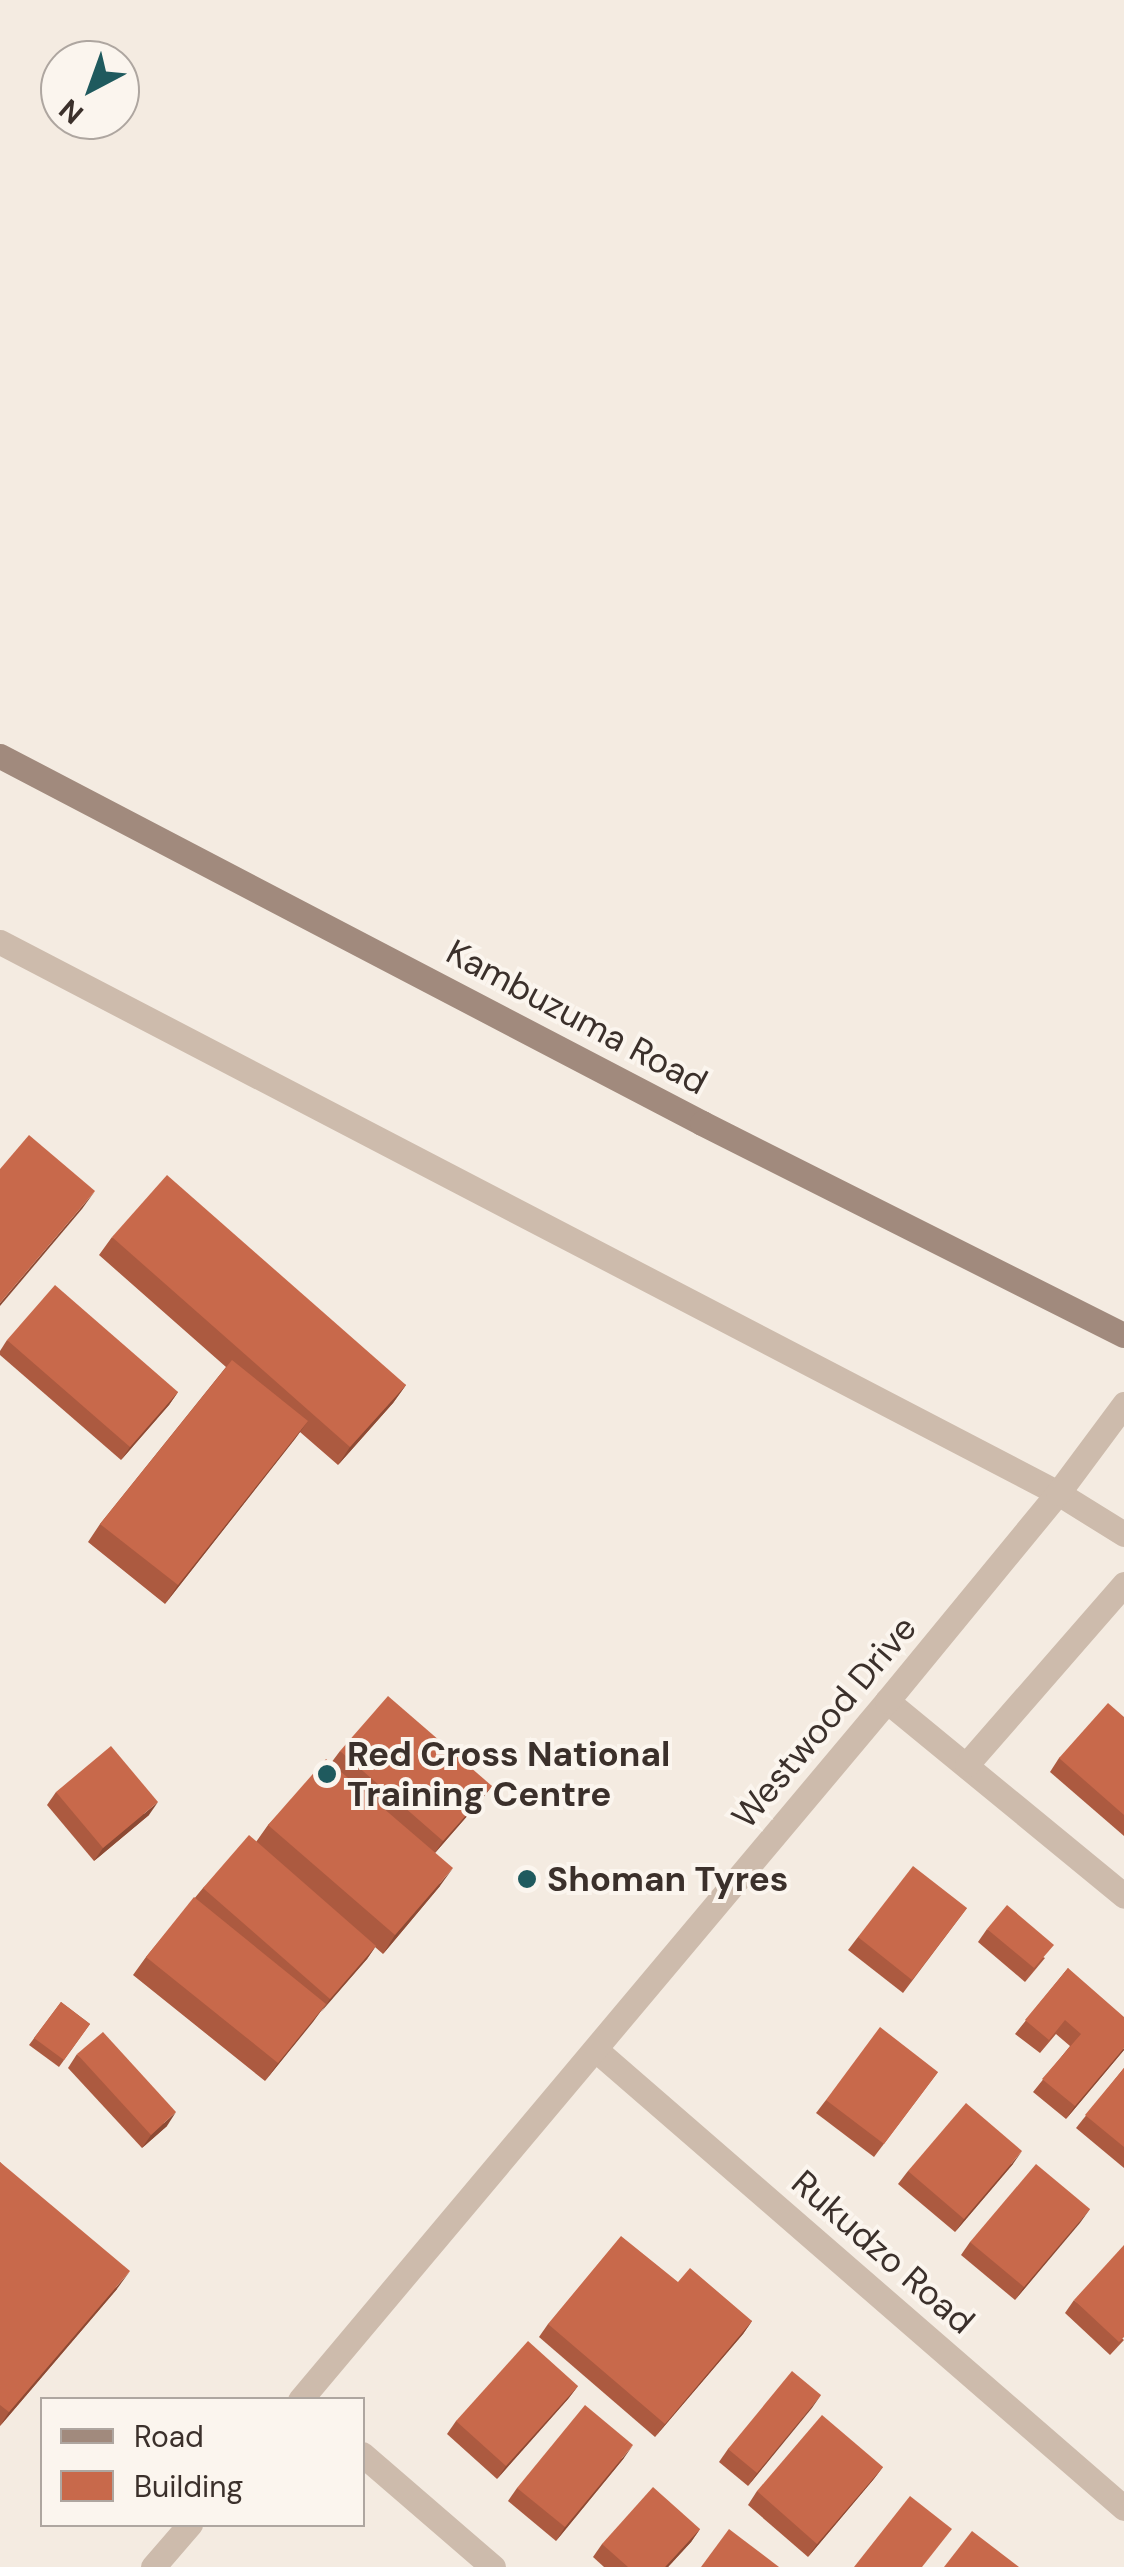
<!DOCTYPE html>
<html>
<head>
<meta charset="utf-8">
<style>
  body { margin:0 }
  #map { position:relative; width:1124px; height:2567px; overflow:hidden; background:#f4ebe1; font-family:"DM Sans",sans-serif }
  div>[style] { position:absolute }
  .minor>* { height:25px; margin:-12.5px; padding:0 12.5px; transform-origin:12.5px; border-radius:12.5px; background:#cdbbac }
  .tertiary>* { height:25px; margin:-12.5px; padding:0 12.5px; transform-origin:12.5px; border-radius:12.5px; background:#cdbbac }
  .secondary>* { height:25px; margin:-12.5px; padding:0 12.5px; transform-origin:12.5px; border-radius:12.5px; background:#a18a7d }
  .wall>* { inset:0; background:#ac5a40 }
  .shaded-wall>* { inset:0; background:#8c4a34 }
  .building>* { inset:0; background:#c8694b }
  .dots>* { width:28px; height:28px; translate:-50% -50%; box-sizing:border-box; border:5px solid #fbf5ee; border-radius:50% }
  span { translate:-50% -50%; white-space:nowrap; text-align:center; line-height:1.15; -webkit-text-stroke:8px #fbf5ee; paint-order:stroke }
  .street-label { font-size:35px; color:#3b302b }
  .poi-label { font-size:35px; color:#3b302b; font-weight:700 }
  .left { translate:0 -50%; text-align:left }
  .legend { position:absolute; left:40px; top:2397px; width:325px; height:130px; box-sizing:border-box; background:#fbf5ee; border:2px solid #aea6a0; margin:0; padding:12px 18px; list-style:none; font-size:30px; color:#3b302b }
  .legend li { display:flex; align-items:center; gap:20px; height:50px }
  .legend b { width:50px; border:2px solid #aea6a0 }
  .north { position:absolute; left:40px; top:40px; width:100px; height:100px; box-sizing:border-box; background:#fbf5ee; border:2px solid #aea6a0; border-radius:50%; rotate:221deg; font-size:28px; font-weight:700; line-height:40px; text-align:center; color:#3b302b }
  .north::after { content:''; display:block; margin:auto; width:35px; height:45px; background:#1f5a5e; clip-path:polygon(50% 0,100% 100%,50% 72%,0 100%) }
</style>
</head>
<body>
<div id="map">
  <div class="minor">
    <div style="left:0;top:942px;width:1193px;rotate:27.51deg"></div>
    <div style="left:1058px;top:1493px;width:78px;rotate:31.8deg"></div>
    <div style="left:887px;top:1701px;width:307px;rotate:39.4deg"></div>
    <div style="left:967px;top:1764px;width:239px;rotate:-48.9deg"></div>
    <div style="left:596px;top:2050px;width:699px;rotate:40.94deg"></div>
    <div style="left:362px;top:2454px;width:173px;rotate:40.8deg"></div>
  </div>
  <div class="tertiary">
    <div style="left:300px;top:2400px;width:913px;rotate:-49.98deg"></div>
    <div style="left:887px;top:1701px;width:269px;rotate:-50.6deg"></div>
    <div style="left:1058px;top:1493px;width:111px;rotate:-53.4deg"></div>
    <div style="left:153px;top:2567px;width:57px;rotate:-49.3deg"></div>
  </div>
  <div class="secondary">
    <div style="left:0;top:756px;width:792px;rotate:27.6deg"></div>
    <div style="left:702px;top:1123px;width:472px;rotate:26.7deg"></div>
  </div>
  <div class="wall">
    <div style="clip-path:polygon(112px 1237px,406px 1385px,393px 1403px,338px 1465px,300px 1432px,165px 1604px,88px 1542px,100px 1524px,226px 1367px,99px 1255px)"></div>
    <div style="clip-path:polygon(7px 1340px,178px 1392px,169px 1405px,121px 1460px,0 1355px,0 1351px)"></div>
    <div style="clip-path:polygon(1124px 1717px,1124px 1836px,1050px 1772px,1059px 1758px)"></div>
    <div style="clip-path:polygon(340px 1751px,492px 1786px,482px 1799px,435px 1853px,440px 1886px,383px 1954px,375px 1947px,367px 1959px,321px 2011px,265px 2081px,133px 1975px,146px 1957px,203px 1888px,256px 1842px,268px 1825px,331px 1763px)"></div>
    <div style="clip-path:polygon(56px 1792px,149px 1815px,94px 1861px,47px 1805px)"></div>
    <div style="clip-path:polygon(967px 1908px,903px 1993px,848px 1950px,858px 1937px)"></div>
    <div style="clip-path:polygon(987px 1929px,1045px 1958px,1025px 1982px,978px 1942px)"></div>
    <div style="clip-path:polygon(1068px 1968px,1124px 2050px,1066px 2119px,1033px 2092px,1070px 2046px,1056px 2034px,1040px 2053px,1015px 2034px)"></div>
    <div style="clip-path:polygon(61px 2002px,90px 2024px,59px 2067px,29px 2045px)"></div>
    <div style="clip-path:polygon(77px 2054px,167px 2126px,142px 2148px,68px 2068px)"></div>
    <div style="clip-path:polygon(1124px 2068px,1124px 2168px,1076px 2128px)"></div>
    <div style="clip-path:polygon(938px 2072px,874px 2157px,816px 2113px,826px 2100px)"></div>
    <div style="clip-path:polygon(0 2162px,117px 2289px,0 2426px)"></div>
    <div style="clip-path:polygon(1013px 2164px,955px 2232px,898px 2184px,908px 2171px)"></div>
    <div style="clip-path:polygon(1090px 2209px,1015px 2300px,961px 2255px,970px 2242px)"></div>
    <div style="clip-path:polygon(678px 2282px,752px 2321px,743px 2334px,655px 2437px,539px 2337px,548px 2324px)"></div>
    <div style="clip-path:polygon(1074px 2300px,1124px 2340px,1110px 2355px,1065px 2313px)"></div>
    <div style="clip-path:polygon(578px 2386px,568px 2399px,497px 2479px,447px 2434px,456px 2421px)"></div>
    <div style="clip-path:polygon(821px 2395px,748px 2486px,719px 2462px,728px 2449px)"></div>
    <div style="clip-path:polygon(624px 2458px,556px 2541px,508px 2501px,517px 2488px)"></div>
    <div style="clip-path:polygon(883px 2467px,873px 2480px,808px 2557px,748px 2505px,757px 2491px)"></div>
    <div style="clip-path:polygon(700px 2529px,691px 2542px,668px 2567px,604px 2567px,593px 2557px,602px 2544px)"></div>
  </div>
  <div class="shaded-wall">
    <div style="clip-path:polygon(95px 1191px,82px 1209px,0 1306px,0 1303px)"></div>
    <div style="clip-path:polygon(406px 1385px,393px 1403px,338px 1465px,350px 1447px)"></div>
    <div style="clip-path:polygon(178px 1392px,169px 1405px,121px 1460px,130px 1447px)"></div>
    <div style="clip-path:polygon(308px 1421px,295px 1439px,165px 1604px,178px 1585px)"></div>
    <div style="clip-path:polygon(492px 1786px,482px 1799px,434px 1854px,443px 1841px)"></div>
    <div style="clip-path:polygon(158px 1802px,149px 1815px,94px 1861px,103px 1848px)"></div>
    <div style="clip-path:polygon(453px 1868px,440px 1886px,383px 1954px,395px 1935px)"></div>
    <div style="clip-path:polygon(376px 1946px,367px 1959px,321px 2012px,330px 1999px)"></div>
    <div style="clip-path:polygon(326px 2004px,313px 2022px,265px 2081px,278px 2063px)"></div>
    <div style="clip-path:polygon(1124px 2048px,1124px 2050px,1066px 2119px,1075px 2106px)"></div>
    <div style="clip-path:polygon(176px 2112px,167px 2126px,142px 2148px,151px 2135px)"></div>
    <div style="clip-path:polygon(1022px 2151px,1013px 2164px,955px 2232px,964px 2219px)"></div>
    <div style="clip-path:polygon(1090px 2209px,1080px 2223px,1015px 2300px,1024px 2287px)"></div>
    <div style="clip-path:polygon(130px 2271px,117px 2289px,0 2426px,9px 2412px)"></div>
    <div style="clip-path:polygon(752px 2321px,743px 2334px,655px 2437px,665px 2424px)"></div>
    <div style="clip-path:polygon(578px 2386px,568px 2399px,497px 2479px,506px 2466px)"></div>
    <div style="clip-path:polygon(821px 2395px,812px 2408px,748px 2486px,757px 2473px)"></div>
    <div style="clip-path:polygon(633px 2445px,624px 2458px,556px 2541px,565px 2527px)"></div>
    <div style="clip-path:polygon(883px 2467px,873px 2480px,808px 2557px,817px 2544px)"></div>
    <div style="clip-path:polygon(700px 2529px,691px 2542px,668px 2567px,665px 2567px)"></div>
  </div>
  <div class="building">
    <div style="clip-path:polygon(29px 1135px,95px 1191px,0 1303px,0 1169px)"></div>
    <div style="clip-path:polygon(167px 1175px,406px 1385px,350px 1447px,112px 1237px)"></div>
    <div style="clip-path:polygon(55px 1285px,178px 1392px,130px 1447px,7px 1340px)"></div>
    <div style="clip-path:polygon(232px 1360px,308px 1421px,178px 1585px,100px 1524px)"></div>
    <div style="clip-path:polygon(388px 1696px,492px 1786px,443px 1841px,340px 1751px)"></div>
    <div style="clip-path:polygon(1108px 1703px,1124px 1717px,1124px 1815px,1059px 1758px)"></div>
    <div style="clip-path:polygon(111px 1746px,158px 1802px,103px 1848px,56px 1792px)"></div>
    <div style="clip-path:polygon(326px 1759px,453px 1868px,395px 1935px,268px 1825px)"></div>
    <div style="clip-path:polygon(249px 1835px,376px 1946px,330px 1999px,203px 1888px)"></div>
    <div style="clip-path:polygon(913px 1866px,967px 1908px,912px 1980px,858px 1937px)"></div>
    <div style="clip-path:polygon(194px 1897px,326px 2004px,278px 2063px,146px 1957px)"></div>
    <div style="clip-path:polygon(1007px 1905px,1054px 1945px,1034px 1968px,987px 1929px)"></div>
    <div style="clip-path:polygon(1068px 1968px,1124px 2017px,1124px 2048px,1075px 2106px,1042px 2079px,1081px 2034px,1065px 2020px,1049px 2040px,1025px 2020px)"></div>
    <div style="clip-path:polygon(61px 2002px,90px 2024px,64px 2060px,34px 2038px)"></div>
    <div style="clip-path:polygon(880px 2027px,938px 2072px,884px 2144px,826px 2100px)"></div>
    <div style="clip-path:polygon(103px 2032px,176px 2112px,151px 2135px,77px 2054px)"></div>
    <div style="clip-path:polygon(1124px 2068px,1124px 2147px,1085px 2115px)"></div>
    <div style="clip-path:polygon(966px 2103px,1022px 2151px,964px 2219px,908px 2171px)"></div>
    <div style="clip-path:polygon(0 2162px,130px 2271px,9px 2412px,0 2405px)"></div>
    <div style="clip-path:polygon(1036px 2164px,1090px 2209px,1024px 2287px,970px 2242px)"></div>
    <div style="clip-path:polygon(621px 2236px,678px 2282px,690px 2268px,752px 2321px,665px 2424px,548px 2324px)"></div>
    <div style="clip-path:polygon(1124px 2245px,1124px 2337px,1119px 2342px,1074px 2300px)"></div>
    <div style="clip-path:polygon(528px 2341px,578px 2386px,506px 2466px,456px 2421px)"></div>
    <div style="clip-path:polygon(792px 2371px,821px 2395px,757px 2473px,728px 2449px)"></div>
    <div style="clip-path:polygon(585px 2405px,633px 2445px,565px 2527px,517px 2488px)"></div>
    <div style="clip-path:polygon(822px 2415px,883px 2467px,817px 2544px,757px 2491px)"></div>
    <div style="clip-path:polygon(653px 2487px,700px 2529px,665px 2567px,628px 2567px,602px 2544px)"></div>
    <div style="clip-path:polygon(910px 2496px,952px 2529px,922px 2567px,854px 2567px)"></div>
    <div style="clip-path:polygon(729px 2529px,779px 2567px,701px 2567px)"></div>
    <div style="clip-path:polygon(972px 2531px,1019px 2567px,944px 2567px)"></div>
  </div>
  <div class="dots">
    <div style="left:327px;top:1774px;background:#1f5a5e"></div>
    <div style="left:527px;top:1879px;background:#1f5a5e"></div>
  </div>
  <div class="street-label">
    <span style="left:577px;top:1017px;rotate:28deg">Kambuzuma Road</span>
    <span style="left:824px;top:1722px;rotate:-50deg">Westwood Drive</span>
    <span style="left:883px;top:2252px;rotate:41deg">Rukudzo Road</span>
  </div>
  <div class="poi-label">
    <span class="left" style="left:347px;top:1774px">Red Cross National<br>Training Centre</span>
    <span class="left" style="left:547px;top:1879px">Shoman Tyres</span>
  </div>
  <ul class="legend">
  <li><b style="height:12px;background:#a18a7d"></b>Road</li>
  <li><b style="height:28px;background:#c8694b"></b>Building</li>
  </ul>
  <div class="north">N</div>
</div>
</body>
</html>
